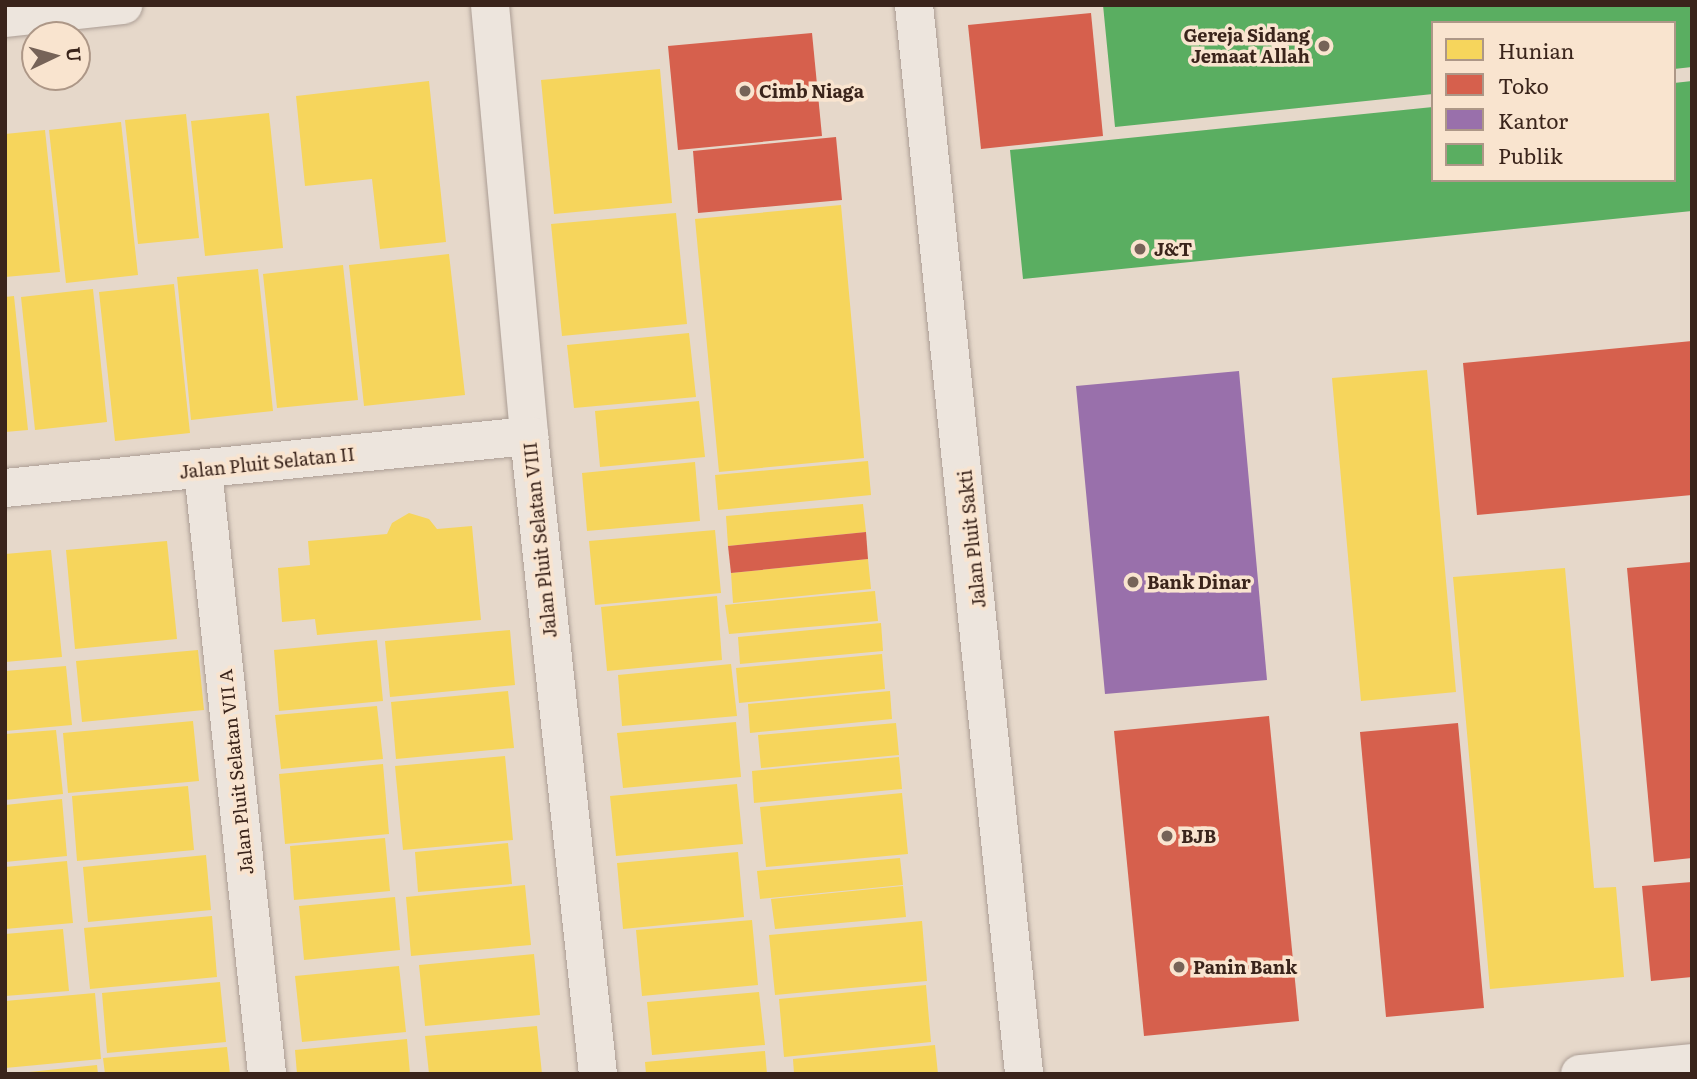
<!DOCTYPE html>
<html>
<head>
<meta charset="utf-8">
<style>
  body { margin:0 }
  #map { position:relative; width:1697px; height:1079px; overflow:hidden; background:#e6d8ca; font-family:Literata,serif }
  div>[style] { position:absolute }
  .homes>* { inset:0; background:#f6d55c }
  .shops>* { inset:0; background:#d6604d }
  .offices>* { inset:0; background:#9970ab }
  .public>* { inset:0; background:#5aae61 }
  .roads { filter:drop-shadow(0 0 2px #ab9d94) drop-shadow(0 0 2px #ab9d94) }
  .street>* { height:38px; margin:-19px; padding:0 19px; transform-origin:19px; border-radius:19px; background:#ede5dd }
  .secondary>* { height:38px; margin:-19px; padding:0 19px; transform-origin:19px; border-radius:19px; background:#ede5dd }
  .dots>* { width:19px; height:19px; translate:-50% -50%; box-sizing:border-box; border:4px solid #f9e4cf; border-radius:50% }
  span { translate:-50% -50%; white-space:nowrap; text-align:center; line-height:1.15; -webkit-text-stroke:7px #f9e4cf; paint-order:stroke }
  .poi-label { font-size:18px; color:#3a241b; font-weight:700 }
  .right { translate:-100% -50%; text-align:right }
  .left { translate:0 -50%; text-align:left }
  .street-label { font-size:18px; color:#3a241b }
  .frame { position:absolute; inset:0; border:7px solid #3a241b; pointer-events:none }
  .legend { position:absolute; left:1431px; top:21px; width:245px; height:161px; box-sizing:border-box; background:#f9e4cf; border:2px solid #ad9787; margin:0; padding:9px 12px; list-style:none; font-size:21px; color:#3a241b }
  .legend li { display:flex; align-items:center; gap:14px; height:35px }
  .legend b { width:35px; border:2px solid #ad9787 }
  .north { position:absolute; left:21px; top:21px; width:70px; height:70px; box-sizing:border-box; background:#f9e4cf; border:2px solid #ad9787; border-radius:50%; rotate:85deg; font-size:19px; font-weight:700; line-height:28px; text-align:center; color:#3a241b }
  .north::after { content:''; display:block; margin:auto; width:24px; height:32px; background:#766358; clip-path:polygon(50% 0,100% 100%,50% 72%,0 100%) }
</style>
</head>
<body>
<div id="map">
  <div class="homes">
    <div style="clip-path:polygon(660px 69px,672px 203px,554px 214px,541px 80px)"></div>
    <div style="clip-path:polygon(429px 81px,446px 242px,380px 249px,372px 179px,305px 186px,296px 96px)"></div>
    <div style="clip-path:polygon(269px 113px,283px 248px,205px 256px,191px 121px)"></div>
    <div style="clip-path:polygon(186px 114px,199px 238px,138px 244px,125px 120px)"></div>
    <div style="clip-path:polygon(121px 122px,138px 275px,66px 283px,49px 130px)"></div>
    <div style="clip-path:polygon(45px 130px,60px 272px,5px 277px,5px 134px)"></div>
    <div style="clip-path:polygon(841px 205px,864px 458px,719px 472px,695px 219px)"></div>
    <div style="clip-path:polygon(676px 213px,687px 324px,562px 336px,551px 224px)"></div>
    <div style="clip-path:polygon(449px 254px,465px 395px,364px 406px,349px 265px)"></div>
    <div style="clip-path:polygon(343px 265px,358px 400px,277px 408px,263px 274px)"></div>
    <div style="clip-path:polygon(258px 269px,273px 411px,191px 420px,177px 277px)"></div>
    <div style="clip-path:polygon(174px 284px,190px 433px,115px 441px,99px 292px)"></div>
    <div style="clip-path:polygon(93px 289px,107px 422px,35px 430px,21px 297px)"></div>
    <div style="clip-path:polygon(14px 296px,28px 430px,5px 432px,5px 297px)"></div>
    <div style="clip-path:polygon(689px 333px,696px 397px,574px 408px,567px 345px)"></div>
    <div style="clip-path:polygon(1427px 370px,1456px 692px,1361px 701px,1332px 378px)"></div>
    <div style="clip-path:polygon(699px 401px,705px 457px,600px 467px,595px 411px)"></div>
    <div style="clip-path:polygon(868px 461px,871px 495px,718px 510px,715px 475px)"></div>
    <div style="clip-path:polygon(695px 462px,700px 521px,587px 531px,582px 473px)"></div>
    <div style="clip-path:polygon(863px 504px,866px 532px,728px 546px,726px 516px)"></div>
    <div style="clip-path:polygon(409px 513px,429px 519px,437px 529px,472px 526px,481px 620px,317px 635px,315px 619px,282px 622px,278px 568px,310px 565px,308px 541px,387px 534px,392px 523px)"></div>
    <div style="clip-path:polygon(715px 530px,721px 593px,595px 605px,589px 541px)"></div>
    <div style="clip-path:polygon(167px 541px,177px 639px,75px 649px,66px 550px)"></div>
    <div style="clip-path:polygon(51px 550px,62px 657px,5px 662px,5px 554px)"></div>
    <div style="clip-path:polygon(868px 559px,871px 589px,733px 603px,731px 573px)"></div>
    <div style="clip-path:polygon(1565px 568px,1594px 888px,1616px 887px,1624px 977px,1490px 989px,1453px 577px)"></div>
    <div style="clip-path:polygon(875px 591px,878px 621px,729px 634px,725px 605px)"></div>
    <div style="clip-path:polygon(717px 596px,722px 660px,607px 671px,601px 607px)"></div>
    <div style="clip-path:polygon(881px 623px,883px 651px,740px 664px,738px 637px)"></div>
    <div style="clip-path:polygon(510px 630px,515px 685px,390px 697px,385px 641px)"></div>
    <div style="clip-path:polygon(377px 640px,383px 701px,279px 711px,274px 650px)"></div>
    <div style="clip-path:polygon(198px 650px,204px 710px,82px 722px,76px 661px)"></div>
    <div style="clip-path:polygon(882px 654px,885px 689px,739px 703px,736px 668px)"></div>
    <div style="clip-path:polygon(731px 664px,737px 716px,622px 726px,618px 675px)"></div>
    <div style="clip-path:polygon(66px 666px,72px 725px,5px 731px,5px 671px)"></div>
    <div style="clip-path:polygon(508px 691px,514px 748px,396px 759px,391px 702px)"></div>
    <div style="clip-path:polygon(890px 691px,892px 719px,750px 733px,748px 704px)"></div>
    <div style="clip-path:polygon(377px 706px,383px 759px,281px 769px,275px 715px)"></div>
    <div style="clip-path:polygon(193px 721px,199px 781px,68px 793px,63px 733px)"></div>
    <div style="clip-path:polygon(736px 722px,741px 777px,623px 788px,617px 733px)"></div>
    <div style="clip-path:polygon(896px 723px,899px 755px,761px 768px,758px 735px)"></div>
    <div style="clip-path:polygon(56px 730px,63px 794px,5px 800px,5px 734px)"></div>
    <div style="clip-path:polygon(505px 756px,513px 840px,403px 850px,395px 766px)"></div>
    <div style="clip-path:polygon(899px 757px,902px 789px,754px 803px,752px 771px)"></div>
    <div style="clip-path:polygon(383px 764px,389px 834px,285px 844px,279px 774px)"></div>
    <div style="clip-path:polygon(737px 784px,743px 844px,616px 856px,610px 796px)"></div>
    <div style="clip-path:polygon(188px 786px,194px 850px,77px 861px,72px 796px)"></div>
    <div style="clip-path:polygon(902px 793px,908px 854px,766px 867px,760px 807px)"></div>
    <div style="clip-path:polygon(62px 799px,67px 856px,5px 862px,5px 805px)"></div>
    <div style="clip-path:polygon(385px 838px,390px 891px,294px 900px,290px 846px)"></div>
    <div style="clip-path:polygon(508px 843px,512px 884px,418px 892px,415px 852px)"></div>
    <div style="clip-path:polygon(738px 852px,744px 917px,623px 929px,617px 863px)"></div>
    <div style="clip-path:polygon(206px 855px,211px 910px,88px 922px,83px 867px)"></div>
    <div style="clip-path:polygon(900px 858px,903px 885px,760px 899px,757px 871px)"></div>
    <div style="clip-path:polygon(67px 861px,73px 923px,5px 929px,5px 867px)"></div>
    <div style="clip-path:polygon(525px 885px,531px 945px,411px 956px,406px 897px)"></div>
    <div style="clip-path:polygon(903px 886px,906px 917px,775px 929px,771px 899px)"></div>
    <div style="clip-path:polygon(395px 897px,400px 950px,304px 960px,299px 906px)"></div>
    <div style="clip-path:polygon(212px 916px,217px 977px,90px 989px,84px 928px)"></div>
    <div style="clip-path:polygon(752px 920px,758px 985px,642px 996px,636px 930px)"></div>
    <div style="clip-path:polygon(922px 921px,927px 981px,775px 995px,769px 935px)"></div>
    <div style="clip-path:polygon(63px 929px,69px 991px,5px 996px,5px 934px)"></div>
    <div style="clip-path:polygon(534px 954px,540px 1015px,425px 1026px,419px 965px)"></div>
    <div style="clip-path:polygon(399px 966px,406px 1032px,302px 1042px,295px 976px)"></div>
    <div style="clip-path:polygon(220px 982px,226px 1042px,107px 1053px,102px 993px)"></div>
    <div style="clip-path:polygon(926px 985px,931px 1042px,784px 1057px,779px 999px)"></div>
    <div style="clip-path:polygon(759px 992px,765px 1045px,652px 1055px,647px 1002px)"></div>
    <div style="clip-path:polygon(95px 993px,101px 1059px,5px 1068px,5px 1001px)"></div>
    <div style="clip-path:polygon(537px 1026px,542px 1074px,429px 1074px,425px 1036px)"></div>
    <div style="clip-path:polygon(407px 1039px,410px 1074px,297px 1074px,295px 1050px)"></div>
    <div style="clip-path:polygon(935px 1045px,938px 1074px,794px 1074px,793px 1059px)"></div>
    <div style="clip-path:polygon(227px 1047px,230px 1074px,105px 1074px,103px 1058px)"></div>
    <div style="clip-path:polygon(765px 1051px,767px 1074px,646px 1074px,645px 1062px)"></div>
    <div style="clip-path:polygon(97px 1065px,98px 1074px,29px 1074px,29px 1072px)"></div>
  </div>
  <div class="shops">
    <div style="clip-path:polygon(1091px 13px,1103px 136px,981px 149px,968px 25px)"></div>
    <div style="clip-path:polygon(812px 33px,822px 136px,678px 150px,668px 46px)"></div>
    <div style="clip-path:polygon(836px 137px,842px 200px,698px 213px,693px 151px)"></div>
    <div style="clip-path:polygon(1692px 341px,1692px 495px,1477px 515px,1463px 363px)"></div>
    <div style="clip-path:polygon(866px 532px,868px 559px,731px 573px,728px 546px)"></div>
    <div style="clip-path:polygon(1692px 562px,1692px 858px,1654px 862px,1627px 568px)"></div>
    <div style="clip-path:polygon(1269px 716px,1299px 1021px,1144px 1036px,1114px 731px)"></div>
    <div style="clip-path:polygon(1458px 723px,1484px 1008px,1386px 1017px,1360px 732px)"></div>
    <div style="clip-path:polygon(1692px 882px,1692px 977px,1651px 981px,1642px 886px)"></div>
  </div>
  <div class="offices">
    <div style="clip-path:polygon(1239px 371px,1267px 680px,1105px 694px,1076px 386px)"></div>
  </div>
  <div class="public">
    <div style="clip-path:polygon(1103px 5px,1692px 5px,1692px 67px,1674px 69px,1674px 23px,1433px 23px,1433px 94px,1115px 127px)"></div>
    <div style="clip-path:polygon(1692px 81px,1692px 211px,1023px 279px,1010px 150px,1433px 107px,1433px 180px,1674px 180px,1674px 83px)"></div>
  </div>
  <div class="roads">
    <div class="street">
      <div style="left:490px;top:5px;width:433px;rotate:84.8deg"></div>
      <div style="left:529px;top:436px;width:642px;rotate:83.83deg"></div>
      <div style="left:203px;top:470px;width:607px;rotate:83.95deg"></div>
      <div style="left:5px;top:488px;width:527px;rotate:-5.67deg"></div>
      <div style="left:1580px;top:1074px;width:113px;rotate:-5.6deg"></div>
    </div>
    <div class="secondary">
      <div style="left:914px;top:5px;width:1075px;rotate:84.12deg"></div>
      <div style="left:5px;top:18px;width:119px;rotate:-6.3deg"></div>
    </div>
  </div>
  <div class="dots">
    <div style="left:1324px;top:46px;background:#766358"></div>
    <div style="left:745px;top:91px;background:#766358"></div>
    <div style="left:1140px;top:249px;background:#766358"></div>
    <div style="left:1133px;top:582px;background:#766358"></div>
    <div style="left:1167px;top:836px;background:#766358"></div>
    <div style="left:1179px;top:967px;background:#766358"></div>
  </div>
  <div class="poi-label">
    <span class="right" style="left:1310px;top:46px">Gereja Sidang<br>Jemaat Allah</span>
    <span class="left" style="left:759px;top:91px">Cimb Niaga</span>
    <span class="left" style="left:1154px;top:249px">J&amp;T</span>
    <span class="left" style="left:1147px;top:582px">Bank Dinar</span>
    <span class="left" style="left:1181px;top:836px">BJB</span>
    <span class="left" style="left:1193px;top:967px">Panin Bank</span>
  </div>
  <div class="street-label">
    <span style="left:267px;top:463px;rotate:-6deg">Jalan Pluit Selatan II</span>
    <span style="left:972px;top:539px;rotate:-96deg">Jalan Pluit Sakti</span>
    <span style="left:540px;top:540px;rotate:-96deg">Jalan Pluit Selatan VIII</span>
    <span style="left:236px;top:772px;rotate:-96deg">Jalan Pluit Selatan VII A</span>
  </div>
  <div class="frame"></div>
  <ul class="legend">
  <li><b style="height:19px;background:#f6d55c"></b>Hunian</li>
  <li><b style="height:19px;background:#d6604d"></b>Toko</li>
  <li><b style="height:19px;background:#9970ab"></b>Kantor</li>
  <li><b style="height:19px;background:#5aae61"></b>Publik</li>
  </ul>
  <div class="north">U</div>
</div>
</body>
</html>
